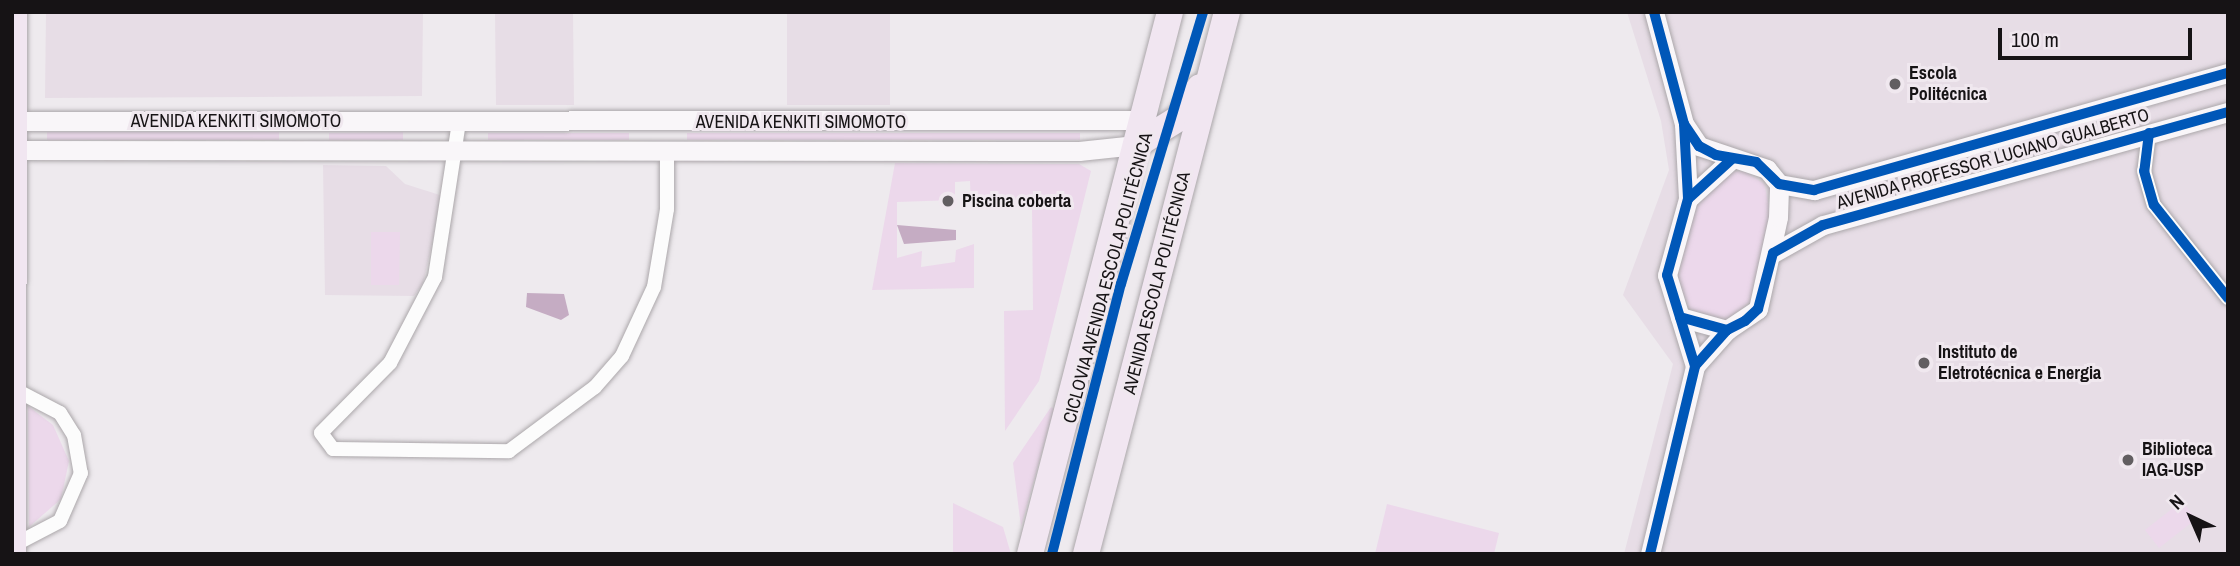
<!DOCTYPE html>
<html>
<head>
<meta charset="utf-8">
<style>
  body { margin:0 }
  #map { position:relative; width:2240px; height:566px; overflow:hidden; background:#eeeaee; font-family:"Archivo Narrow",sans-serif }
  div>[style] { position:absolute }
  .built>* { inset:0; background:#e7dde6 }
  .green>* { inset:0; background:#ecd8eb }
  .water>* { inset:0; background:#c5acc3 }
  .roads { filter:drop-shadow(0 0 2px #aba7aa) drop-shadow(0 0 2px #aba7aa) }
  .street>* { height:14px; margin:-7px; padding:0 7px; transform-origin:7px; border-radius:7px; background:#fcfcfc }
  .secondary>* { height:19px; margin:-9.5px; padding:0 9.5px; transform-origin:9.5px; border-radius:9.5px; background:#f9f6f9 }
  .highway>* { height:26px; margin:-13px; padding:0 13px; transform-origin:13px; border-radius:13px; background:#f1e6f1 }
  .cycleway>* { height:10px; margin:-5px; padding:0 5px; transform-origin:5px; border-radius:5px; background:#0057b8 }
  .dots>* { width:19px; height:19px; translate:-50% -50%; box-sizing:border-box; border:4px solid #f0e8ef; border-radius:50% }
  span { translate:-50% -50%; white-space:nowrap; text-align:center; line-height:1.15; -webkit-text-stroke:6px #f0e8ef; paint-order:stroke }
  .poi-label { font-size:18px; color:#161315; font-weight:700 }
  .left { translate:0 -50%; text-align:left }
  .street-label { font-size:18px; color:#161315 }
  .frame { position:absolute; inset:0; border:14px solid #161315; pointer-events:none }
  .north { position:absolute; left:2156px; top:482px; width:70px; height:70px; -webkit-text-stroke:5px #f0e8ef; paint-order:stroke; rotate:316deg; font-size:19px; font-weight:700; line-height:28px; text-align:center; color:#161315 }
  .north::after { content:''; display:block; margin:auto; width:24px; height:32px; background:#161315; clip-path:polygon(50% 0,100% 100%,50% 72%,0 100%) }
  .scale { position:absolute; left:1998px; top:28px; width:194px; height:32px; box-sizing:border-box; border:4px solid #161315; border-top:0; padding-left:9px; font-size:21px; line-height:24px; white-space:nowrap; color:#161315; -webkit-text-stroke:5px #f0e8ef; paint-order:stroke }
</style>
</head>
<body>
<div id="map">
  <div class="built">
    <div style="clip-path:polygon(46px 12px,423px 12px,422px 96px,45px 98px)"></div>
    <div style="clip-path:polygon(495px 12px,573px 12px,574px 105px,496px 105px)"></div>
    <div style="clip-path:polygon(787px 12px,890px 12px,890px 105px,787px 105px)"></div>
    <div style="clip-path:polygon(1627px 12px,2228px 12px,2228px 554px,1624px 554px,1673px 364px,1623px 295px,1669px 170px,1661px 121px)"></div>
    <div style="clip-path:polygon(323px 165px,386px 166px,405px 184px,443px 196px,423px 283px,414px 296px,325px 295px)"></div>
  </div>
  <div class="green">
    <div style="clip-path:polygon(47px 132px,279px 132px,279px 140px,47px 140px)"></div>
    <div style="clip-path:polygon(403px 132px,403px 140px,329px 140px,329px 133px)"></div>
    <div style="clip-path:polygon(488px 133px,629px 133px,629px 140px,488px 140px)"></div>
    <div style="clip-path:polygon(687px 133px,1080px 133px,1080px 140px,687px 140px)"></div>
    <div style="clip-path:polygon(895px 163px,1079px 164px,1091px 171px,1039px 381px,1005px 431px,1004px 311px,1033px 310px,1032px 207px,971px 208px,970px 181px,955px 182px,955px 200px,897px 202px,897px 258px,922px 251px,921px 267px,955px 262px,956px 250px,974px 244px,974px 288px,872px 290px)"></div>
    <div style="clip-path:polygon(1726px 171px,1746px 172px,1764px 184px,1772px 220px,1750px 302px,1723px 324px,1693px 315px,1677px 281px,1695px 202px)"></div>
    <div style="clip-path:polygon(371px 232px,400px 232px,399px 285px,371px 285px)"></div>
    <div style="clip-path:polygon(28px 406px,53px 425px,69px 461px,61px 499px,29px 527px)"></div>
    <div style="clip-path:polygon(1051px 407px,1054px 409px,1021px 527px,1013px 463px)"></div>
    <div style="clip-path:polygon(2182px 501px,2196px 519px,2159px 548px,2145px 530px)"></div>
    <div style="clip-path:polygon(953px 503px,1003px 527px,1011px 554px,953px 554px)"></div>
    <div style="clip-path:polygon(1387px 504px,1499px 533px,1494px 554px,1375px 554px)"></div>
  </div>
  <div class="water">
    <div style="clip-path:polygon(897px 225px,956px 230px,956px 240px,904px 244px)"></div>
    <div style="clip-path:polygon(527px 293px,564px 294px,569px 315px,561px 320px,526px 307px)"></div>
  </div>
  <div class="roads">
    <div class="street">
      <div style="left:459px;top:122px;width:157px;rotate:98.8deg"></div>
      <div style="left:435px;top:277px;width:97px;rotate:117.6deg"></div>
      <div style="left:390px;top:363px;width:98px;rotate:134.6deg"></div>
      <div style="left:321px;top:433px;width:20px;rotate:53deg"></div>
      <div style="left:333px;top:449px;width:176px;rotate:0.7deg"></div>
      <div style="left:509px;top:451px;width:107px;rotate:-36.7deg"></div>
      <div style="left:595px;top:387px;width:41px;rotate:-48.9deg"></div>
      <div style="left:622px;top:356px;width:76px;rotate:-65.1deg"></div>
      <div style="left:654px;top:287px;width:79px;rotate:-80.5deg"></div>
      <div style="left:667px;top:209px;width:60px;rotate:-90deg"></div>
      <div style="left:2149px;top:133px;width:38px;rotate:97deg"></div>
      <div style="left:2144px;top:171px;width:35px;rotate:74deg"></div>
      <div style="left:2154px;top:205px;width:119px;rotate:51.5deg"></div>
      <div style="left:12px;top:388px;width:54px;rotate:27.5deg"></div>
      <div style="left:60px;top:413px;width:26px;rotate:58deg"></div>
      <div style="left:74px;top:435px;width:39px;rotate:80deg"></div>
      <div style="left:81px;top:473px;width:52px;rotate:113.6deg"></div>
      <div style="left:60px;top:521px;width:54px;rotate:152.5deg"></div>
    </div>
    <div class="secondary">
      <div style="left:1654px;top:12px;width:116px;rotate:75deg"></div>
      <div style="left:1684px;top:124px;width:75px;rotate:86.9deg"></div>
      <div style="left:12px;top:121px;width:1131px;rotate:-0.05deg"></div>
      <div style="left:12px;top:150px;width:1067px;rotate:0.05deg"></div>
      <div style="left:1079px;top:151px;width:57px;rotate:-6deg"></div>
      <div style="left:1779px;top:184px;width:36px;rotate:10deg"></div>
      <div style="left:1814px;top:190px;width:430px;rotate:-15.8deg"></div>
      <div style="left:1773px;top:253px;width:57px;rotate:-29.2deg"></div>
      <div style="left:1823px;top:225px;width:420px;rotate:-15.6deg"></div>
      <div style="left:1680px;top:317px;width:49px;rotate:15.5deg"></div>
      <div style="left:1727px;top:330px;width:37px;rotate:-34deg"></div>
      <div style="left:1758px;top:309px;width:94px;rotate:-77.7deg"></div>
      <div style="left:1778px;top:217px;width:33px;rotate:-88deg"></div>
      <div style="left:1779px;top:184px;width:19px;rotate:-129deg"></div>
      <div style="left:1767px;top:169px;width:72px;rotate:-161.3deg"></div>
      <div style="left:1699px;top:146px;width:27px;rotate:-124deg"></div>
      <div style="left:1695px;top:366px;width:95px;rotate:-107.1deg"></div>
      <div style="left:1667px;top:275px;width:79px;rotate:-74.6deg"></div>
      <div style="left:1688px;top:199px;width:59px;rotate:-42.3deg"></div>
      <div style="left:1650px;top:554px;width:193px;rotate:-76.5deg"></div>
      <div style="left:1695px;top:366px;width:48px;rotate:-48.4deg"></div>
    </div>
    <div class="highway">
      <div style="left:1136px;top:145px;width:51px;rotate:-32.1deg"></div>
      <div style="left:1179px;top:118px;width:37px;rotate:-56deg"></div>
      <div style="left:13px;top:554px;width:542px;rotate:-89.89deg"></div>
      <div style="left:1030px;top:554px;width:560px;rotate:-75.52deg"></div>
      <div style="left:1086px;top:554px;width:560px;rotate:-75.42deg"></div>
    </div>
  </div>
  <div class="cycleway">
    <div style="left:1654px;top:12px;width:116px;rotate:75deg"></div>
    <div style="left:1684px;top:124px;width:75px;rotate:86.9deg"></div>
    <div style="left:1684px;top:124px;width:27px;rotate:56deg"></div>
    <div style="left:1699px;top:146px;width:19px;rotate:28deg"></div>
    <div style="left:1716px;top:155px;width:41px;rotate:9.9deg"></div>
    <div style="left:1756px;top:162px;width:32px;rotate:44deg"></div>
    <div style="left:1779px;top:184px;width:36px;rotate:10deg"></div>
    <div style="left:1814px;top:190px;width:430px;rotate:-15.8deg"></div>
    <div style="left:2149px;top:133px;width:38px;rotate:97deg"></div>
    <div style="left:2144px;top:171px;width:35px;rotate:74deg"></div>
    <div style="left:2154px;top:205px;width:119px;rotate:51.5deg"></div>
    <div style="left:1680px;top:317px;width:49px;rotate:15.5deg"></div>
    <div style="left:1727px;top:330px;width:20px;rotate:-27deg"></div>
    <div style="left:1745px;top:321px;width:18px;rotate:-43deg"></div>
    <div style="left:1758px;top:309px;width:58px;rotate:-75deg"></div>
    <div style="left:1773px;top:253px;width:57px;rotate:-29.2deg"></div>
    <div style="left:1823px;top:225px;width:420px;rotate:-15.6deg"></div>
    <div style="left:1695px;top:366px;width:95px;rotate:-107.1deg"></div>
    <div style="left:1667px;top:275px;width:79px;rotate:-74.6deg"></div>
    <div style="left:1688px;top:199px;width:59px;rotate:-42.3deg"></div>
    <div style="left:1052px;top:554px;width:279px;rotate:-75.7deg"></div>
    <div style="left:1121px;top:284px;width:284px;rotate:-73.2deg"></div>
    <div style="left:1650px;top:554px;width:193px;rotate:-76.5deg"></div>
    <div style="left:1695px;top:366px;width:48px;rotate:-48.4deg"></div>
  </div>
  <div class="dots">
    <div style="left:1895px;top:84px;background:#625e61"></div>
    <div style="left:948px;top:201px;background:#625e61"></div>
    <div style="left:1924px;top:363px;background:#625e61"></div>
    <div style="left:2128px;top:460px;background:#625e61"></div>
  </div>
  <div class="poi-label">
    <span class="left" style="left:1909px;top:84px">Escola<br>Politécnica</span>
    <span class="left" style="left:962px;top:201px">Piscina coberta</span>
    <span class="left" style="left:1938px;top:363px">Instituto de<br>Eletrotécnica e Energia</span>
    <span class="left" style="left:2142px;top:460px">Biblioteca<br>IAG-USP</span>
  </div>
  <div class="street-label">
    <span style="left:236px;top:121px">AVENIDA KENKITI SIMOMOTO</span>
    <span style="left:801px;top:122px">AVENIDA KENKITI SIMOMOTO</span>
    <span style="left:1993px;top:159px;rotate:-16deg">AVENIDA PROFESSOR LUCIANO GUALBERTO</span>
    <span style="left:1108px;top:278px;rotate:-75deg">CICLOVIA AVENIDA ESCOLA POLITÉCNICA</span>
    <span style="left:1157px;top:283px;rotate:-76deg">AVENIDA ESCOLA POLITÉCNICA</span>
  </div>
  <div class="frame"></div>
  <div class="north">N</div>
  <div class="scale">100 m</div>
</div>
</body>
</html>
